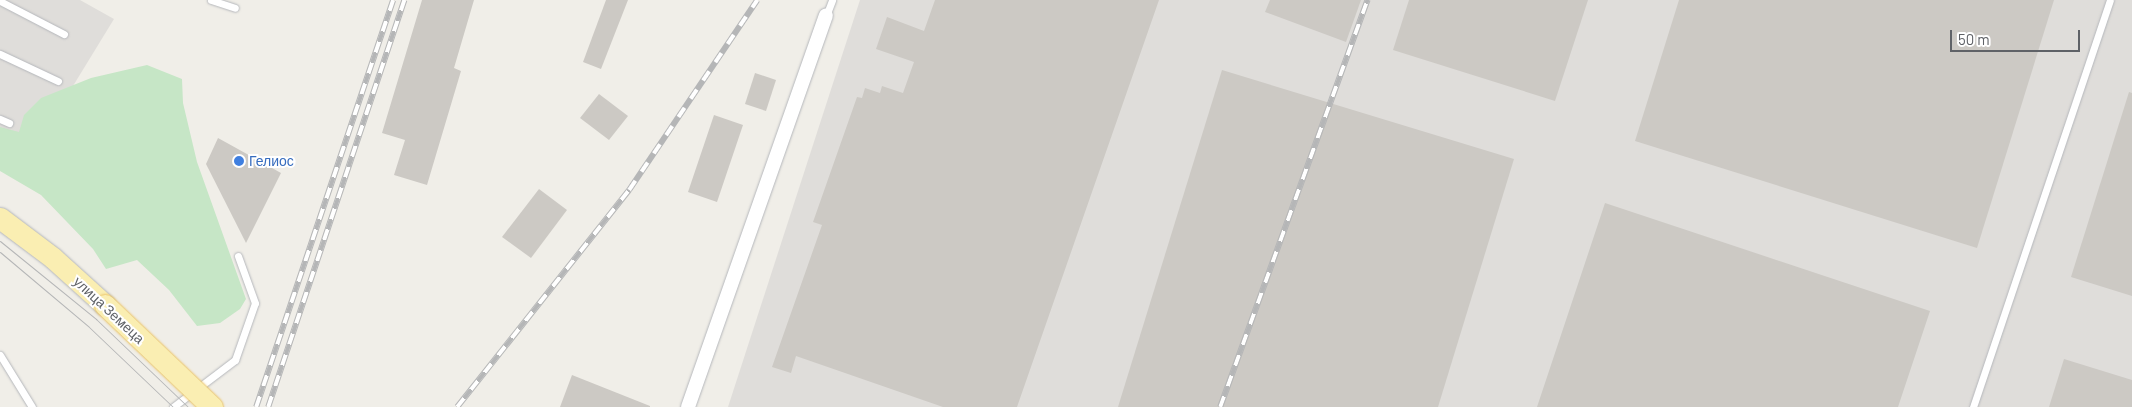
<!DOCTYPE html>
<html>
<head>
<meta charset="utf-8">
<style>
  body { margin:0 }
  #map { position:relative; width:2132px; height:407px; overflow:hidden; background:#f0eee8; font-family:Barlow,sans-serif }
  div>[style] { position:absolute }
  .industrial>* { inset:0; background:#dfddda }
  .green>* { inset:0; background:#c6e6c6 }
  .building>* { inset:0; background:#ccc9c4 }
  .roads { filter:drop-shadow(0 0 1px #b5b7bb) drop-shadow(0 0 1px #b5b7bb) }
  .lane>* { height:7px; margin:-3.5px; padding:0 3.5px; transform-origin:3.5px; border-radius:3.5px; background:#fff }
  .street>* { height:14px; margin:-7px; padding:0 7px; transform-origin:7px; border-radius:7px; background:#fff }
  .primary>* { height:21px; margin:-10.5px; padding:0 10.5px; transform-origin:10.5px; border-radius:10.5px; background:#faeeb2 }
  .tram>* { height:1px; margin:-0.5px; padding:0 0.5px; transform-origin:0.5px; border-radius:0.5px; background:#b5b6b7 }
  .rail>* { height:5.5px; margin-top:-2.75px; transform-origin:0; background:repeating-linear-gradient(90deg,#fff 0 11px,#b5b6b7 0 22px); box-sizing:border-box; border-block:1px solid #b5b6b7 }
  .bridges { filter:drop-shadow(0 0 1px #eac367) drop-shadow(0 0 1px #eac367) }
  .primary-bridge>* { height:21px; margin:-10.5px; padding:0 10.5px; transform-origin:10.5px; border-radius:10.5px; background:#faeeb2 }
  .dots>* { width:14px; height:14px; translate:-50% -50%; box-sizing:border-box; border:2px solid #fff; border-radius:50% }
  span { translate:-50% -50%; white-space:nowrap; text-align:center; line-height:1.15; -webkit-text-stroke:4px #fff; paint-order:stroke }
  .shop-label { font-size:14px; color:#366cbe }
  .left { translate:0 -50%; text-align:left }
  .street-label { font-size:14px; color:#5f6267 }
  .scale { position:absolute; left:1950px; top:30px; width:130px; height:22px; box-sizing:border-box; border:2px solid #5f6267; border-top:0; padding-left:6px; font-size:15px; line-height:18px; white-space:nowrap; color:#5f6267; -webkit-text-stroke:4px #fff; paint-order:stroke }
</style>
</head>
<body>
<div id="map">
  <div class="industrial">
    <div style="clip-path:polygon(0 0,80px 0,114px 19px,24px 166px,0 154px)"></div>
    <div style="clip-path:polygon(860px 0,2132px 0,2132px 407px,728px 407px)"></div>
  </div>
  <div class="green">
    <div style="clip-path:polygon(147px 65px,182px 79px,183px 103px,197px 162px,246px 299px,240px 309px,220px 323px,197px 326px,169px 290px,137px 260px,106px 269px,93px 249px,41px 195px,0 171px,0 127px,19px 132px,24px 115px,41px 98px,91px 78px)"></div>
  </div>
  <div class="building">
    <div style="clip-path:polygon(422px 0,474px 0,454px 68px,461px 71px,427px 185px,394px 175px,405px 140px,382px 133px)"></div>
    <div style="clip-path:polygon(606px 0,628px 0,601px 69px,583px 62px)"></div>
    <div style="clip-path:polygon(935px 0,1159px 0,1017px 407px,943px 407px,796px 356px,791px 373px,772px 367px,822px 225px,813px 222px,857px 97px,862px 98px,865px 88px,880px 93px,882px 86px,903px 93px,914px 62px,876px 49px,887px 17px,924px 31px)"></div>
    <div style="clip-path:polygon(1270px 0,1361px 0,1346px 42px,1265px 12px)"></div>
    <div style="clip-path:polygon(1409px 0,1588px 0,1555px 101px,1393px 50px)"></div>
    <div style="clip-path:polygon(1679px 0,2054px 0,1977px 248px,1635px 141px)"></div>
    <div style="clip-path:polygon(1222px 70px,1514px 159px,1438px 407px,1118px 407px)"></div>
    <div style="clip-path:polygon(755px 73px,776px 80px,766px 111px,745px 104px)"></div>
    <div style="clip-path:polygon(2129px 92px,2132px 93px,2132px 296px,2071px 277px)"></div>
    <div style="clip-path:polygon(599px 94px,628px 116px,609px 140px,580px 118px)"></div>
    <div style="clip-path:polygon(714px 115px,743px 125px,717px 202px,688px 192px)"></div>
    <div style="clip-path:polygon(218px 138px,281px 173px,246px 243px,206px 164px)"></div>
    <div style="clip-path:polygon(539px 189px,567px 210px,531px 258px,502px 237px)"></div>
    <div style="clip-path:polygon(1605px 203px,1930px 311px,1898px 407px,1537px 407px)"></div>
    <div style="clip-path:polygon(2064px 359px,2132px 380px,2132px 407px,2049px 407px)"></div>
    <div style="clip-path:polygon(572px 375px,650px 406px,650px 407px,560px 407px)"></div>
  </div>
  <div class="roads">
    <div class="lane">
      <div style="left:211px;top:0;width:25px;rotate:18deg"></div>
      <div style="left:0;top:1px;width:72px;rotate:27.3deg"></div>
      <div style="left:826px;top:16px;width:17px;rotate:-69deg"></div>
      <div style="left:0;top:54px;width:64px;rotate:25deg"></div>
      <div style="left:0;top:119px;width:10px;rotate:24deg"></div>
      <div style="left:0;top:355px;width:61px;rotate:58.4deg"></div>
      <div style="left:173px;top:407px;width:78px;rotate:-37.2deg"></div>
      <div style="left:235px;top:360px;width:60px;rotate:-70.7deg"></div>
      <div style="left:255px;top:303px;width:50px;rotate:-109.9deg"></div>
      <div style="left:1973px;top:407px;width:429px;rotate:-71.4deg"></div>
    </div>
    <div class="street">
      <div style="left:688px;top:407px;width:415px;rotate:-70.6deg"></div>
    </div>
    <div class="primary">
      <div style="left:0;top:218px;width:66px;rotate:37deg"></div>
      <div style="left:53px;top:258px;width:70px;rotate:42.1deg"></div>
    </div>
  </div>
  <div class="tram">
    <div style="left:0;top:241px;width:124px;rotate:39.1deg"></div>
    <div style="left:96px;top:319px;width:127px;rotate:43.7deg"></div>
    <div style="left:0;top:252px;width:116px;rotate:40.1deg"></div>
    <div style="left:89px;top:327px;width:116px;rotate:43.6deg"></div>
  </div>
  <div class="rail">
    <div style="left:256px;top:407px;width:429px;rotate:-71.4deg"></div>
    <div style="left:268px;top:407px;width:429px;rotate:-71.5deg"></div>
    <div style="left:457px;top:407px;width:277px;rotate:-51.6deg"></div>
    <div style="left:629px;top:190px;width:229px;rotate:-56deg"></div>
    <div style="left:1220px;top:407px;width:433px;rotate:-70.1deg"></div>
  </div>
  <div class="bridges">
    <div class="primary-bridge">
      <div style="left:105px;top:305px;width:148px;rotate:43.6deg"></div>
    </div>
  </div>
  <div class="dots">
    <div style="left:239px;top:161px;background:#3f7fe0"></div>
  </div>
  <div class="shop-label">
    <span class="left" style="left:249px;top:161px">Гелиос</span>
  </div>
  <div class="street-label">
    <span style="left:109px;top:310px;rotate:43deg">улица Земеца</span>
  </div>
  <div class="scale">50 m</div>
</div>
</body>
</html>
